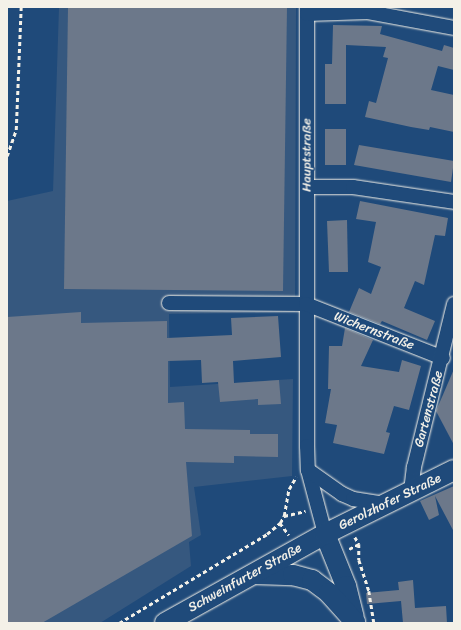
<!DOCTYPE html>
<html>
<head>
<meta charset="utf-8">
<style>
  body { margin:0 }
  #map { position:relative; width:461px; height:630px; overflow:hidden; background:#1f4a7a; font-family:Sriracha,sans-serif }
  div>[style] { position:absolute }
  .built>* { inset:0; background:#36587f }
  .building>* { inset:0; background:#6c788a }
  .path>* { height:2.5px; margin-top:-1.25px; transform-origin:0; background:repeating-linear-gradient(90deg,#f4f1e8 0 4px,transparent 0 7px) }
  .roads { filter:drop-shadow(0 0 1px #f4f1e8) drop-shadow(0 0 1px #f4f1e8) }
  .minor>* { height:14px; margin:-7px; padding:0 7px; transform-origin:7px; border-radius:7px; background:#1f4a7a }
  .secondary>* { height:20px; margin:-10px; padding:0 10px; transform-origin:10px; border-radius:10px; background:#1f4a7a }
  span { translate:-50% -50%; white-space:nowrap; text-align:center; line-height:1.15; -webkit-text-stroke:3px #1f4a7a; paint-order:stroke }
  .street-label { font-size:13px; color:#f4f1e8 }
  .frame { position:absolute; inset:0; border:8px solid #f4f1e8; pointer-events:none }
</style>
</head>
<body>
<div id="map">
  <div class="built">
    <div style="clip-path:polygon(59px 7px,296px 7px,295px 312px,169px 314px,170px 387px,293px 379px,292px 476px,194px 487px,201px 535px,189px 542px,191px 566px,100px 623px,7px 623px,7px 201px,53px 191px)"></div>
  </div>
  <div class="building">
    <div style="clip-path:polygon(68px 7px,287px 7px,283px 291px,64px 289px)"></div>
    <div style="clip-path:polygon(333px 25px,382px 26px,380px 34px,442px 51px,444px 45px,454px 48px,454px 70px,438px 66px,431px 90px,454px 95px,454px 132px,430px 127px,429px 130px,411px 127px,365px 117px,369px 101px,376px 103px,388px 58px,383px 57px,386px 47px,346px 45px,346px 104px,325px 104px,325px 64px,332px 64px)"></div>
    <div style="clip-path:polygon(325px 129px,346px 129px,346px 165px,325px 165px)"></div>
    <div style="clip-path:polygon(359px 145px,454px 161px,451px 182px,354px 165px)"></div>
    <div style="clip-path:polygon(360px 201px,448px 218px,445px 236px,435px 235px,424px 285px,415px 281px,404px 308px,435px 321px,427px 340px,382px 321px,380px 324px,349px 312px,359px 288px,371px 294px,381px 267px,368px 262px,376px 222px,356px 219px)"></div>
    <div style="clip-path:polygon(347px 220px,348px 272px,329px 272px,327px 221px)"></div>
    <div style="clip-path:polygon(81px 312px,81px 323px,167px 321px,167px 338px,232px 335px,231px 318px,278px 316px,281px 357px,233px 361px,234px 383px,279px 380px,281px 404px,258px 405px,258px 399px,220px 402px,218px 382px,202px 383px,201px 360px,168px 361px,168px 403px,184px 402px,185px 429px,250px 430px,250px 434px,278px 434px,278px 457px,234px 456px,234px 463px,186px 462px,192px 536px,42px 623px,7px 623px,7px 317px)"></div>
    <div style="clip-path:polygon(345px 328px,373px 340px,361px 366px,399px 372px,402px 360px,421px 366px,409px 410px,394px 406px,386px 432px,390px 433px,384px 454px,333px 443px,337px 425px,325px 423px,331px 389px,328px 389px,329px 346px,342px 346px)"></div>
    <div style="clip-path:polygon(454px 369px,454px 445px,436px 411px)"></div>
    <div style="clip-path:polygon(454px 486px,454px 532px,435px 496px,439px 515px,429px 520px,420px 501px)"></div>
    <div style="clip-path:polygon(413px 580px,415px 608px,446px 606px,447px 623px,403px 623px,401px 601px,367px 604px,366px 593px,399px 590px,398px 582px)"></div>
  </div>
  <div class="path">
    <div style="left:7px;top:156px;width:28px;rotate:-71deg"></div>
    <div style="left:16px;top:130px;width:123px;rotate:-87.7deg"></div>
    <div style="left:284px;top:516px;width:27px;rotate:-80deg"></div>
    <div style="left:289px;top:489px;width:14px;rotate:-60deg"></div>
    <div style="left:280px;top:523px;width:15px;rotate:53deg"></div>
    <div style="left:355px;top:537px;width:8px;rotate:60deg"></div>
    <div style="left:359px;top:544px;width:16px;rotate:90deg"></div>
    <div style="left:359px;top:560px;width:33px;rotate:72deg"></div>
    <div style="left:369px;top:591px;width:32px;rotate:81deg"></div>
    <div style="left:349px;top:549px;width:11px;rotate:-27deg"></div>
    <div style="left:119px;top:623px;width:173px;rotate:-31deg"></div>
    <div style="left:267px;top:534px;width:17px;rotate:-40deg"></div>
    <div style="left:280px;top:523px;width:8px;rotate:-60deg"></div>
    <div style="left:284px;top:516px;width:22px;rotate:-13deg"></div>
  </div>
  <div class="roads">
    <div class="minor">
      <div style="left:307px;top:7px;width:439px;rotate:90deg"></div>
      <div style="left:307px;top:446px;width:24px;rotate:88deg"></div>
      <div style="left:308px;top:470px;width:66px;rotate:75.1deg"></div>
      <div style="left:307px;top:14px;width:61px;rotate:-1.9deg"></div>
      <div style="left:368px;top:12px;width:87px;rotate:10.5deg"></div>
      <div style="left:308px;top:187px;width:45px"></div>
      <div style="left:353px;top:187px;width:102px;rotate:8.4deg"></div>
      <div style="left:169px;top:303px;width:137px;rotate:0.4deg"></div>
      <div style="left:306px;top:304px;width:147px;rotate:21.5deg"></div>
      <div style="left:308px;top:470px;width:42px;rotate:35.2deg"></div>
      <div style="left:342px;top:494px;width:12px;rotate:24deg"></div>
      <div style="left:353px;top:499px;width:32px;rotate:9deg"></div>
      <div style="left:411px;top:491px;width:24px;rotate:-83deg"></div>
      <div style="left:414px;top:467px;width:168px;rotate:-76.2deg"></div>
    </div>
    <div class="secondary">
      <div style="left:325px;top:534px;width:56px;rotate:68deg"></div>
      <div style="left:346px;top:586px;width:32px;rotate:76deg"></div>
      <div style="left:255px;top:574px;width:38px;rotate:2deg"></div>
      <div style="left:293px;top:575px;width:20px;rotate:15deg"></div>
      <div style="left:312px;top:580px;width:21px;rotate:37deg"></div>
      <div style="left:329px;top:593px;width:39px;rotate:48deg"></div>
      <div style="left:165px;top:623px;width:183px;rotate:-29.1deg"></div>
      <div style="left:325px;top:534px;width:144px;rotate:-26.4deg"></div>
    </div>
  </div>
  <div class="street-label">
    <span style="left:307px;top:155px;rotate:-90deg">Hauptstraße</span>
    <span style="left:374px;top:331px;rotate:21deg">Wichernstraße</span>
    <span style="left:429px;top:409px;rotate:-75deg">Gartenstraße</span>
    <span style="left:390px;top:502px;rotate:-26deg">Gerolzhofer Straße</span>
    <span style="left:245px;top:578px;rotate:-29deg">Schweinfurter Straße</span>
  </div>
  <div class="frame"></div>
</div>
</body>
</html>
